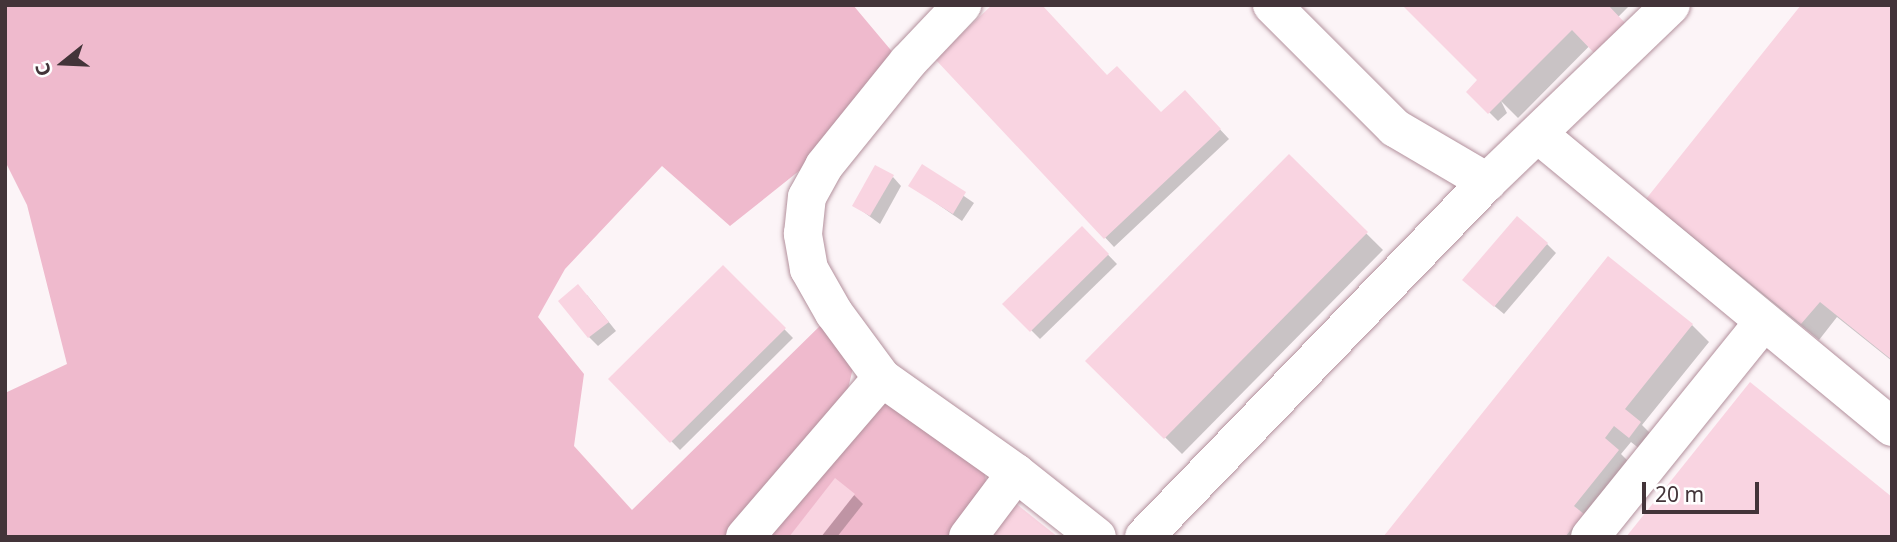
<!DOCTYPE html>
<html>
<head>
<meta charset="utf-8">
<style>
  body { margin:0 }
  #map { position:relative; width:1897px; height:542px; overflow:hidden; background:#fcf4f7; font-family:"Noto Sans",sans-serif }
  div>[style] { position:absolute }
  .green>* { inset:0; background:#efbacd }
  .shadow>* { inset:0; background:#0003 }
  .building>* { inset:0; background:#f9d4e1 }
  .roads { filter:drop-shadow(0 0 2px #b3919d) drop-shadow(0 0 2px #b3919d) }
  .minor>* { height:38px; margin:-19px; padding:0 19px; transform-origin:19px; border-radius:19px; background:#fff }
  span { translate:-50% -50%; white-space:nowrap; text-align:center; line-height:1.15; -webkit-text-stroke:7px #fff; paint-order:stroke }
  .frame { position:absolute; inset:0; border:7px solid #433439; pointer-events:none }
  .north { position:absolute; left:28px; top:28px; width:70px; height:70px; -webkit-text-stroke:5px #fff; paint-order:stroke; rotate:252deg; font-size:19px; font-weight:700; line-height:28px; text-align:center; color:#433439 }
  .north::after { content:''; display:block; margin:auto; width:24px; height:32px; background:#433439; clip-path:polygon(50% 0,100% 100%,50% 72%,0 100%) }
  .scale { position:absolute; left:1642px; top:482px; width:117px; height:32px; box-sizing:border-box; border:4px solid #433439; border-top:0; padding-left:9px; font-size:21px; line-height:24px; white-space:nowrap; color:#433439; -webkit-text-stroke:5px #fff; paint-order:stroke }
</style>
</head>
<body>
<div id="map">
  <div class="green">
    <div style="clip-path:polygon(5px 5px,853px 5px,900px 61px,809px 163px,730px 226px,662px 166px,565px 269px,538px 317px,584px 374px,574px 446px,632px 510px,826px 320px,853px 368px,847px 393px,726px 537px,5px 537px,5px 393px,67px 364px,27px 205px,5px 161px)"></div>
    <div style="clip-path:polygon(885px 397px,984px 467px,986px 481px,952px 537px,761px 537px)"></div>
  </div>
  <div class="shadow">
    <div style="clip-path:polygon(1405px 5px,1630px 5px,1518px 118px,1501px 101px,1507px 113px,1498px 121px,1469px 92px,1480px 80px)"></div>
    <div style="clip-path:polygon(1892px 5px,1892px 361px,1837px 317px,1819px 340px,1665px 215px)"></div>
    <div style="clip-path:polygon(938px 59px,1107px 77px,1161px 114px,1185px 92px,1229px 139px,1114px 247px)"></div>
    <div style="clip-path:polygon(1289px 157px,1383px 250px,1182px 454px,1088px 361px)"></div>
    <div style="clip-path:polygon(922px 167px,974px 203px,962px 221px,910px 185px)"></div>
    <div style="clip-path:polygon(893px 177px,901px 186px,880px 224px,854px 205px)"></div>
    <div style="clip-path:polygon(1082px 228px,1117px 264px,1040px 339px,1005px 304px)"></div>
    <div style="clip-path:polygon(1547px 244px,1556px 253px,1504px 314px,1474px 289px)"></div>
    <div style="clip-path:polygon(723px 267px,793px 338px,680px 450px,610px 379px)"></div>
    <div style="clip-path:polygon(587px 295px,616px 331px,598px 346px,589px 337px)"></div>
    <div style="clip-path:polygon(1692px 325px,1709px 342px,1642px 425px,1657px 440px,1646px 454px,1631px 442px,1621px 454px,1635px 468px,1596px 537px,1385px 537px)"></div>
    <div style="clip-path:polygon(854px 495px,863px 504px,837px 537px,791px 537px)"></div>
  </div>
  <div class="building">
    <div style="clip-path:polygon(992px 5px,1042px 5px,1107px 75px,1117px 66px,1161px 112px,1185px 90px,1221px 129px,1104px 239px,935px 59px)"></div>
    <div style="clip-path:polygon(1402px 5px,1608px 5px,1627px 25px,1597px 56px,1572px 30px,1488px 114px,1466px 92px,1477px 80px)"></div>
    <div style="clip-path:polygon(1801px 5px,1892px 5px,1892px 360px,1820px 302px,1801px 324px,1646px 199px)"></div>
    <div style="clip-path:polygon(1289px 154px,1368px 232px,1164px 439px,1085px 361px)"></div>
    <div style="clip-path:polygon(922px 164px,966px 192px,953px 214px,908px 186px)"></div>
    <div style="clip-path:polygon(875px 165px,894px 175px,870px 216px,852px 206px)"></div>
    <div style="clip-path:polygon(1517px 216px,1548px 243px,1494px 307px,1462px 280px)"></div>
    <div style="clip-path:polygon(1082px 226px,1109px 254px,1030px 332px,1002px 304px)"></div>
    <div style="clip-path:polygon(1608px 256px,1693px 324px,1625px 409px,1641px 422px,1629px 438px,1614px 426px,1605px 438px,1619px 450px,1574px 506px,1584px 514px,1565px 537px,1383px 537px)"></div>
    <div style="clip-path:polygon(723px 265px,786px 328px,670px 443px,608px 379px)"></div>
    <div style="clip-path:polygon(578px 284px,609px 322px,588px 338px,558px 301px)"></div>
    <div style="clip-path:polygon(1750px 382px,1892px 497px,1892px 537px,1626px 537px)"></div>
    <div style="clip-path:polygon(835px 478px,855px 494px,821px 537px,789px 537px)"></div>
    <div style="clip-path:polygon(1009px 498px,1058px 537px,978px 537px)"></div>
  </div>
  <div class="roads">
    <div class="minor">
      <div style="left:1272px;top:5px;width:174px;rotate:45deg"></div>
      <div style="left:1395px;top:128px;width:107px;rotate:30.4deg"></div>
      <div style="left:1539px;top:135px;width:458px;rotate:39.6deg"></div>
      <div style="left:882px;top:378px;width:164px;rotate:35.3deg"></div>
      <div style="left:1016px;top:473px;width:80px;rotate:126.9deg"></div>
      <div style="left:1016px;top:473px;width:103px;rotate:38.3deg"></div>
      <div style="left:745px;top:537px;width:210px;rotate:-49.3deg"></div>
      <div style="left:882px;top:378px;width:81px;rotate:-126.4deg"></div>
      <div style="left:834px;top:313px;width:51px;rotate:-119.6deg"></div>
      <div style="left:809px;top:269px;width:36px;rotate:-100deg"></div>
      <div style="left:803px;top:234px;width:37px;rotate:-84deg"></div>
      <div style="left:807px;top:197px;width:35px;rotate:-61deg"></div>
      <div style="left:824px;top:166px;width:134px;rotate:-51.1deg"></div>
      <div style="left:908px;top:62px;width:79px;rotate:-46.5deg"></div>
      <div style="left:1144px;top:537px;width:494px;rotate:-46deg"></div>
      <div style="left:1487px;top:182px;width:255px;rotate:-43.9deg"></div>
      <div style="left:1590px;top:537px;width:277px;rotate:-51.1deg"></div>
    </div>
  </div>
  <div class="frame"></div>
  <div class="north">С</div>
  <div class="scale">20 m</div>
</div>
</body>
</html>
